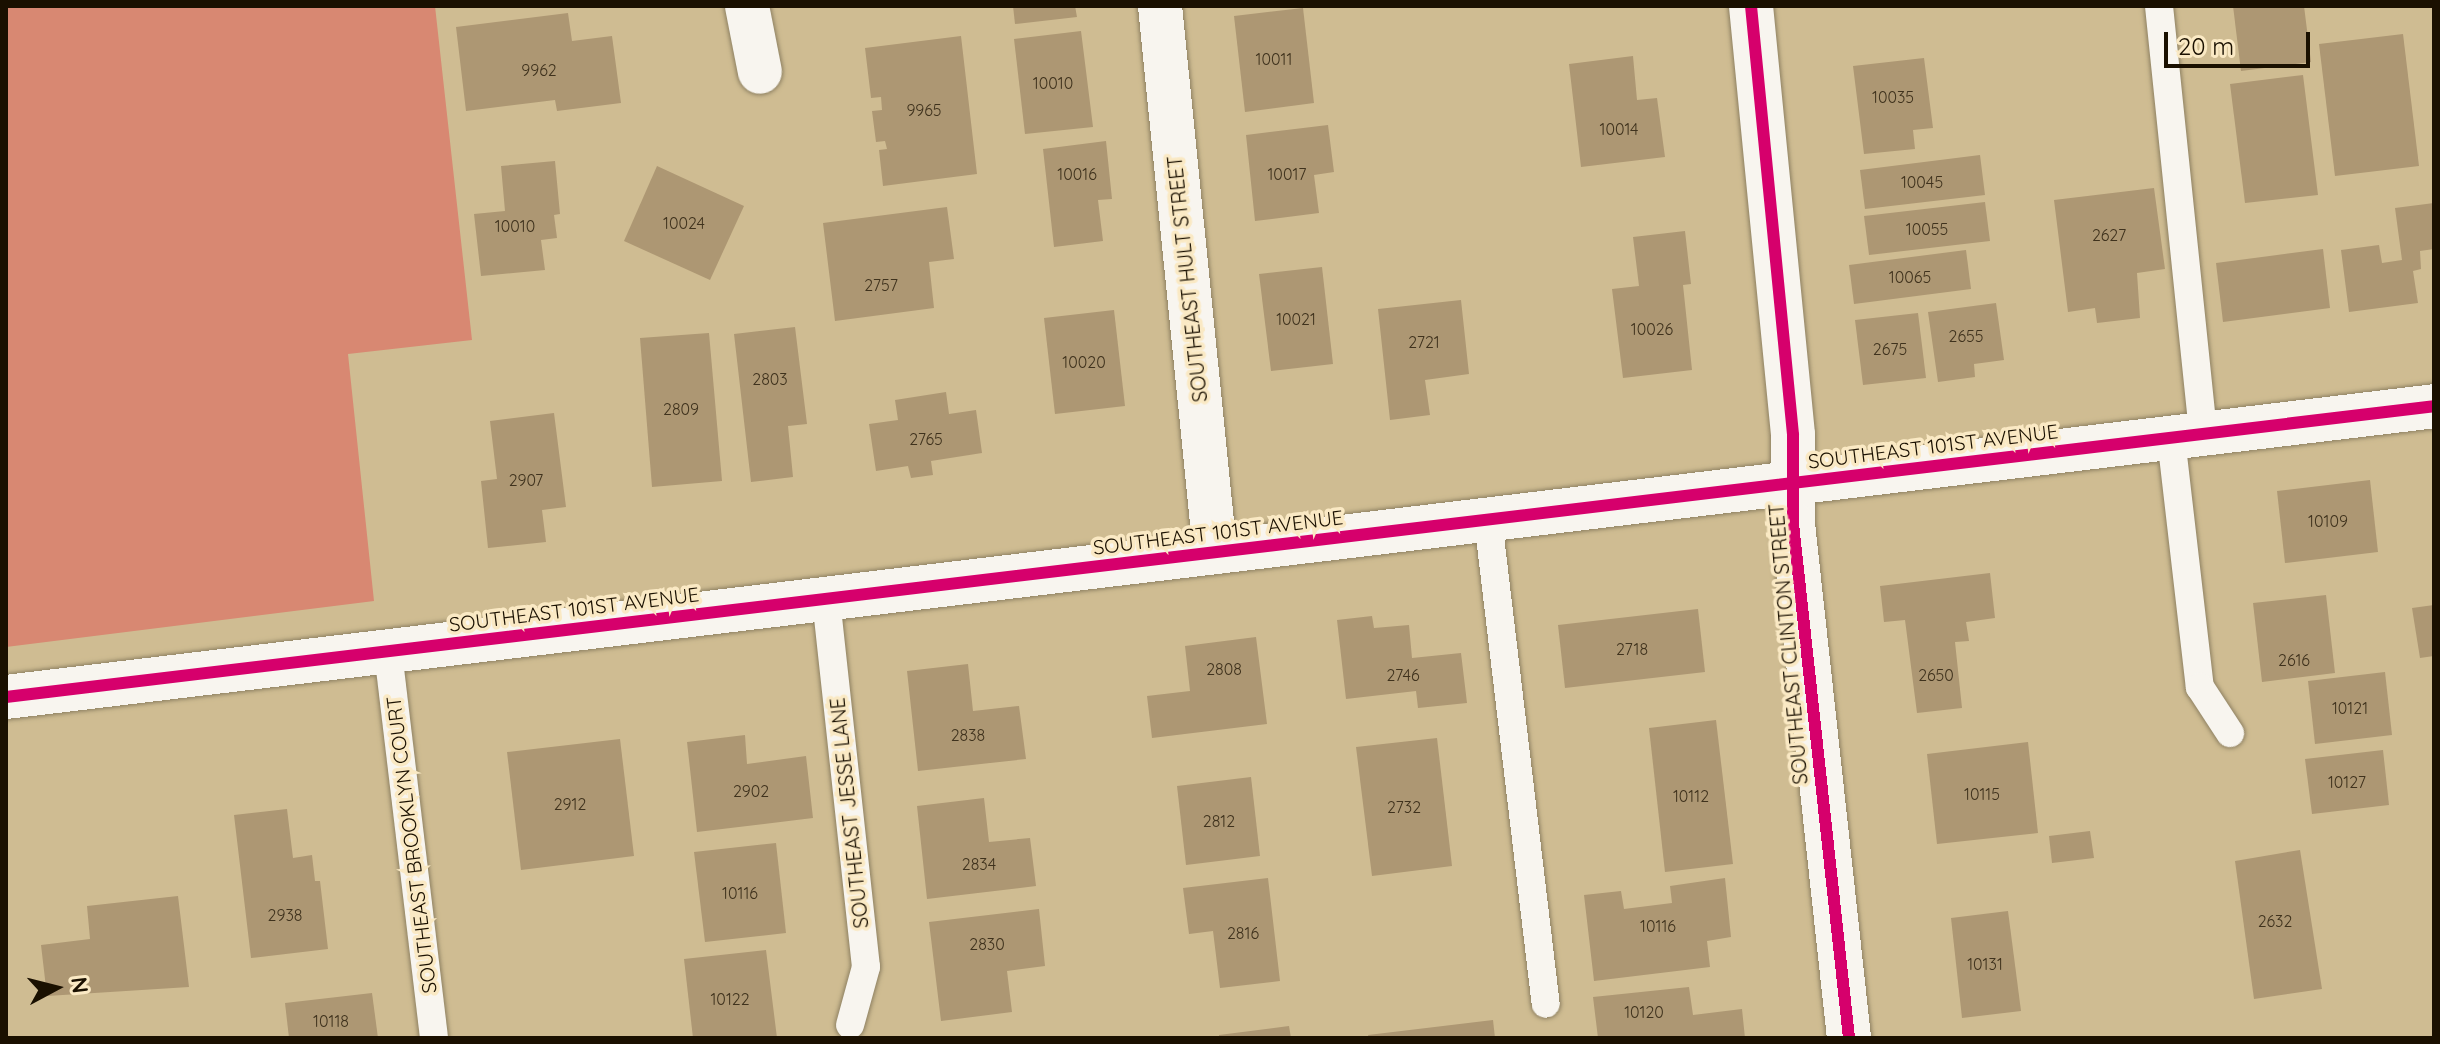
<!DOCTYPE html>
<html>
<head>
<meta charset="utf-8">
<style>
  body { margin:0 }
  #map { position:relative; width:2440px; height:1044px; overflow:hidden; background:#cfbc92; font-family:Quicksand,sans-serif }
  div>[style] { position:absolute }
  .forest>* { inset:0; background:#d88872 }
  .building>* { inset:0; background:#ad9773 }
  .roads { filter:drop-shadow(0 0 2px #8e8162) drop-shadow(0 0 2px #8e8162) }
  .lane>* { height:28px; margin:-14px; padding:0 14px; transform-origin:14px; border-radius:14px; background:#f8f5ef }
  .street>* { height:44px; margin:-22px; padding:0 22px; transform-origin:22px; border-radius:22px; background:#f8f5ef }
  .cycleway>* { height:12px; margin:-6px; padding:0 6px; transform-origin:6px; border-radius:6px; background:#d6006c }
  span { translate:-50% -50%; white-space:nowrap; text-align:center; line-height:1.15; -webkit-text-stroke:7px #fae9c4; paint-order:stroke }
  .number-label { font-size:16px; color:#3f321d }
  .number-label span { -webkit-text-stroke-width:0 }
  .street-label { font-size:20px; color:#1a1000 }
  .frame { position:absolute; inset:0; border:8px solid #1a1000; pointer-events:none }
  .north { position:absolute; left:16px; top:948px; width:80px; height:80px; -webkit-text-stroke:6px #fae9c4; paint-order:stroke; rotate:83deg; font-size:22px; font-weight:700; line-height:32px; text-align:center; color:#1a1000 }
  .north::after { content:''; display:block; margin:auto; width:28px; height:36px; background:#1a1000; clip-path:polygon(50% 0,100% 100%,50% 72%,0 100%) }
  .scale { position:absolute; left:2164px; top:32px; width:146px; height:36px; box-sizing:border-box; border:4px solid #1a1000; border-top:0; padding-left:10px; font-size:24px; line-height:28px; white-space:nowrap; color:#1a1000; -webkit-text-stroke:6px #fae9c4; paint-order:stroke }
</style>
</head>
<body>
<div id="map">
  <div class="forest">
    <div style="clip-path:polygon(6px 6px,435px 6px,472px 340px,348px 354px,374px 601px,6px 647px)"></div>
  </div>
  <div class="building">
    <div style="clip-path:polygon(1013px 6px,1075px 6px,1077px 17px,1015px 24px)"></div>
    <div style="clip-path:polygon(2233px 6px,2304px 6px,2311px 62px,2241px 71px)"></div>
    <div style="clip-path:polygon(1303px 8px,1314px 103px,1245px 112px,1234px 16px)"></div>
    <div style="clip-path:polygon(568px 13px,572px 41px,612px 36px,621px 103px,557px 111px,555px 100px,466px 111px,456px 27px)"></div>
    <div style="clip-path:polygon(1081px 31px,1093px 127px,1025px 134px,1014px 39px)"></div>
    <div style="clip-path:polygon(2403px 34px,2419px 166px,2335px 176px,2319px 44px)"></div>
    <div style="clip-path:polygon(961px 36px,977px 174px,883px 186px,879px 150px,887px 149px,885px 141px,876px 142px,872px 111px,882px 110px,881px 97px,871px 98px,865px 48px)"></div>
    <div style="clip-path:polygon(1633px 56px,1637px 100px,1657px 98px,1665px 157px,1581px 167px,1569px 64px)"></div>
    <div style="clip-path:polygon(1924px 58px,1933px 128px,1913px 130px,1915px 149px,1864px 154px,1853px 66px)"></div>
    <div style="clip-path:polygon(2303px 75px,2318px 195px,2245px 203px,2230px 84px)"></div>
    <div style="clip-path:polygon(1328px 125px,1334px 172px,1314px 175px,1319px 213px,1255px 221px,1246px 135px)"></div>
    <div style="clip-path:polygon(1106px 141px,1112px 199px,1098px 200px,1103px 241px,1054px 247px,1043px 149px)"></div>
    <div style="clip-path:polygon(1980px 155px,1985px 195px,1865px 209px,1860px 170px)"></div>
    <div style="clip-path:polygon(555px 161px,560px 214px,554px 215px,557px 238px,541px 240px,545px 270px,481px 276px,474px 214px,505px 211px,501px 166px)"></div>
    <div style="clip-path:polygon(657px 166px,744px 206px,710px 280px,624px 241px)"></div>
    <div style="clip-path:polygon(2154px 188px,2165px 269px,2137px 273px,2140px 318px,2097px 323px,2095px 308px,2068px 312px,2054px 200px)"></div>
    <div style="clip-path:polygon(1985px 202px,1990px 241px,1869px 255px,1864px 216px)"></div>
    <div style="clip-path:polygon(2434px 203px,2434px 249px,2420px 251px,2421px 269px,2413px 271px,2418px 303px,2349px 312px,2341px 250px,2379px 245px,2382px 263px,2402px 260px,2395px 208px)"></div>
    <div style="clip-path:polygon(947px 207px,954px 259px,929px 262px,934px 308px,835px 321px,823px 223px)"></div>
    <div style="clip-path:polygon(1685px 231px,1691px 284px,1683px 285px,1692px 370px,1623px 378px,1612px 289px,1639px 286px,1633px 237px)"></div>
    <div style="clip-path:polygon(2323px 249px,2330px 308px,2223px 322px,2216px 263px)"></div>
    <div style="clip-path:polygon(1966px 250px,1971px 289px,1854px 304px,1849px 265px)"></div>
    <div style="clip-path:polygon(1322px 267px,1333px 364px,1271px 371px,1259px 274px)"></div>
    <div style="clip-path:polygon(1461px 300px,1469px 374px,1425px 380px,1430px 415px,1390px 420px,1378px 309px)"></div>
    <div style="clip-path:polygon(1996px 303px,2004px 360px,1974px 364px,1975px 377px,1938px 382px,1928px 312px)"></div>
    <div style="clip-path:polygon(1114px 310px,1125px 406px,1055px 414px,1044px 318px)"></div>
    <div style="clip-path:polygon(1918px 313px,1926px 378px,1863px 385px,1855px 320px)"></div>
    <div style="clip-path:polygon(795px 327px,807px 424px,788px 426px,793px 477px,751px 482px,734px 334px)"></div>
    <div style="clip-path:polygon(709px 333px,722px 481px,652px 487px,640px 338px)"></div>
    <div style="clip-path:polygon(946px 392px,949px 414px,976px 410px,982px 453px,931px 461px,933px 475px,911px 478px,908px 466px,876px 471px,869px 424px,898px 420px,895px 400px)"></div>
    <div style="clip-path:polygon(554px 413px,566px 507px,542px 510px,546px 542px,488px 548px,481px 481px,497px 479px,490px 421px)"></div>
    <div style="clip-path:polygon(2370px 480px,2378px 552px,2285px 563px,2277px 491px)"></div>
    <div style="clip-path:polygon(1990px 573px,1995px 618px,1966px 622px,1969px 641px,1955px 642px,1962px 708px,1917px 713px,1905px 620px,1884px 622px,1880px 586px)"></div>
    <div style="clip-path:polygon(2326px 595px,2335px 673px,2262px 682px,2253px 603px)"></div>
    <div style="clip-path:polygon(2434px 605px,2434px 656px,2420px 658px,2412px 608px)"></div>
    <div style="clip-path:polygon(1698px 609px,1705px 672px,1565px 688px,1558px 625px)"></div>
    <div style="clip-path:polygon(1372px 616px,1374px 628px,1409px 625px,1412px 658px,1461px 653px,1467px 703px,1418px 708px,1416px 691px,1346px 699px,1337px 620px)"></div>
    <div style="clip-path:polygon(1256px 637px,1267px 724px,1152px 738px,1147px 696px,1190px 691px,1185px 646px)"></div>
    <div style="clip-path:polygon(968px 664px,973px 711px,1019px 706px,1026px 759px,918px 771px,907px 671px)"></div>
    <div style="clip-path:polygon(2385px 672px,2392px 735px,2315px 744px,2308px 681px)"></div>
    <div style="clip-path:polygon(1716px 720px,1733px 864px,1665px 872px,1649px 728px)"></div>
    <div style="clip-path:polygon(745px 735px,747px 764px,806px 756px,813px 818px,697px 832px,687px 742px)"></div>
    <div style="clip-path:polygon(1437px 738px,1452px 866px,1372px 876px,1356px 747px)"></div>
    <div style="clip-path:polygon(620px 739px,634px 856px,521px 870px,507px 752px)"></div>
    <div style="clip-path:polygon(2028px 742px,2038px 833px,1937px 844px,1927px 754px)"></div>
    <div style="clip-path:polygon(2383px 750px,2389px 805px,2312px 814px,2305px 759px)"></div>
    <div style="clip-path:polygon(1251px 777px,1260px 856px,1186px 865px,1177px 786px)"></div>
    <div style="clip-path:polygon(984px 798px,989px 842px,1030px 838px,1036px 886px,927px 899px,917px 806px)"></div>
    <div style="clip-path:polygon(287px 809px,293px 858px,312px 855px,315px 881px,320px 881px,328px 949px,251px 958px,234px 815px)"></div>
    <div style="clip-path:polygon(2090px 831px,2094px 858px,2052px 863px,2049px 836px)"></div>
    <div style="clip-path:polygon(776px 843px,786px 933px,705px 942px,694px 852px)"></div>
    <div style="clip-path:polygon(2300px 850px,2322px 989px,2254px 999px,2235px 861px)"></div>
    <div style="clip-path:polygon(1268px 878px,1280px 981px,1220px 988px,1213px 931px,1189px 934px,1183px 888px)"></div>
    <div style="clip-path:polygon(1725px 878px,1731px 937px,1707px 941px,1710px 967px,1594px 981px,1584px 895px,1621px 891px,1624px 909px,1672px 903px,1670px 886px)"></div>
    <div style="clip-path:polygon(178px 896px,189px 987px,47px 996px,41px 945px,90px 939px,87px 906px)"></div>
    <div style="clip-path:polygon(1039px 909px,1045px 966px,1007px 971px,1012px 1012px,941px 1021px,929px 922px)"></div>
    <div style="clip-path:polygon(2008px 911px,2021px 1011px,1962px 1018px,1951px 918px)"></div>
    <div style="clip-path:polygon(766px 950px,777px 1038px,693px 1038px,684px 959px)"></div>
    <div style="clip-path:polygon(1689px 987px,1693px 1015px,1742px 1009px,1745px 1038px,1598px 1038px,1593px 997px)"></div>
    <div style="clip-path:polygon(372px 993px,378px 1038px,289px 1038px,285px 1003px)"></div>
    <div style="clip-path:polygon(1493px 1020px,1495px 1038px,1369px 1038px,1368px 1035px)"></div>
    <div style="clip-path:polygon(1289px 1026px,1291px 1038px,1219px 1038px,1219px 1035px)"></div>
  </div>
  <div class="roads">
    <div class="lane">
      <div style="left:2159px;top:6px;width:430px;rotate:84.1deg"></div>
      <div style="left:2171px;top:438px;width:251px;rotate:83.4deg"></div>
      <div style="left:2200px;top:687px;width:55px;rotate:56.9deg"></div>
      <div style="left:1488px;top:520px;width:487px;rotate:83.2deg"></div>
      <div style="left:826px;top:599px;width:370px;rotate:83.8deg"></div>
      <div style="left:866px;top:967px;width:60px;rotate:105.4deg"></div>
      <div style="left:388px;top:652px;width:389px;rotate:83.2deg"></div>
    </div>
    <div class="street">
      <div style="left:747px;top:6px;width:67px;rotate:78.9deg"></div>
      <div style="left:1160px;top:6px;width:549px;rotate:84.25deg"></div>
      <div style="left:1751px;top:6px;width:431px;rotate:84.4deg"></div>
      <div style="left:1793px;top:435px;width:89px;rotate:90deg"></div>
      <div style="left:1793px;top:524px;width:517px;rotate:83.78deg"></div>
      <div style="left:6px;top:697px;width:2445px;rotate:-6.83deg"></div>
    </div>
  </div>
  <div class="cycleway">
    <div style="left:1751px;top:6px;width:431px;rotate:84.4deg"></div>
    <div style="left:1793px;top:435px;width:89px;rotate:90deg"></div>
    <div style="left:1793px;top:524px;width:517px;rotate:83.78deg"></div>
    <div style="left:6px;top:697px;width:2445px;rotate:-6.83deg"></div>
  </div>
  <div class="number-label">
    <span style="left:1274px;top:59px">10011</span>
    <span style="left:539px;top:70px">9962</span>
    <span style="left:1053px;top:83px">10010</span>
    <span style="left:1893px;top:97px">10035</span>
    <span style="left:924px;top:110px">9965</span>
    <span style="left:1619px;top:129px">10014</span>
    <span style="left:1077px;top:174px">10016</span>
    <span style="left:1287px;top:174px">10017</span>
    <span style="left:1922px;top:182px">10045</span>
    <span style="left:684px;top:223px">10024</span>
    <span style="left:515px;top:226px">10010</span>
    <span style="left:1927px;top:229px">10055</span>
    <span style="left:2109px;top:235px">2627</span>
    <span style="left:1910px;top:277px">10065</span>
    <span style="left:881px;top:285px">2757</span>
    <span style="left:1296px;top:319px">10021</span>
    <span style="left:1652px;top:329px">10026</span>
    <span style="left:1966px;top:336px">2655</span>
    <span style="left:1424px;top:342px">2721</span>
    <span style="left:1890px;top:349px">2675</span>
    <span style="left:1084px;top:362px">10020</span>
    <span style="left:770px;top:379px">2803</span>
    <span style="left:681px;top:409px">2809</span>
    <span style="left:926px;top:439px">2765</span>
    <span style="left:526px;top:480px">2907</span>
    <span style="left:2328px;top:521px">10109</span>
    <span style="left:1632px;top:649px">2718</span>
    <span style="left:2294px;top:660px">2616</span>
    <span style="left:1224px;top:669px">2808</span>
    <span style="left:1403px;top:675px">2746</span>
    <span style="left:1936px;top:675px">2650</span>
    <span style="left:2350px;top:708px">10121</span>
    <span style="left:968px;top:735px">2838</span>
    <span style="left:2347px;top:782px">10127</span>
    <span style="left:751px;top:791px">2902</span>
    <span style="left:1982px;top:794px">10115</span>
    <span style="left:1691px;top:796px">10112</span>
    <span style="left:570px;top:804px">2912</span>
    <span style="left:1404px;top:807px">2732</span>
    <span style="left:1219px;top:821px">2812</span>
    <span style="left:979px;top:864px">2834</span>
    <span style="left:740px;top:893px">10116</span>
    <span style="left:285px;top:915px">2938</span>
    <span style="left:2275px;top:921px">2632</span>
    <span style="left:1658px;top:926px">10116</span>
    <span style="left:1243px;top:933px">2816</span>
    <span style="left:987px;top:944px">2830</span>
    <span style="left:1985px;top:964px">10131</span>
    <span style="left:730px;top:999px">10122</span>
    <span style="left:1644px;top:1012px">10120</span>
    <span style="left:331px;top:1021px">10118</span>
  </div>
  <div class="street-label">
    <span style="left:1187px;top:279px;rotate:-96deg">SOUTHEAST HULT STREET</span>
    <span style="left:1933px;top:446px;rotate:-7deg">SOUTHEAST 101ST AVENUE</span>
    <span style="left:1218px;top:532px;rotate:-7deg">SOUTHEAST 101ST AVENUE</span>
    <span style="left:574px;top:609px;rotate:-7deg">SOUTHEAST 101ST AVENUE</span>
    <span style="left:1788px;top:644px;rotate:-95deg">SOUTHEAST CLINTON STREET</span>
    <span style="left:849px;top:813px;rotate:-96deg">SOUTHEAST JESSE LANE</span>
    <span style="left:411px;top:845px;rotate:-97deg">SOUTHEAST BROOKLYN COURT</span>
  </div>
  <div class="frame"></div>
  <div class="north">N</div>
  <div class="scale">20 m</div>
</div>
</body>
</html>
